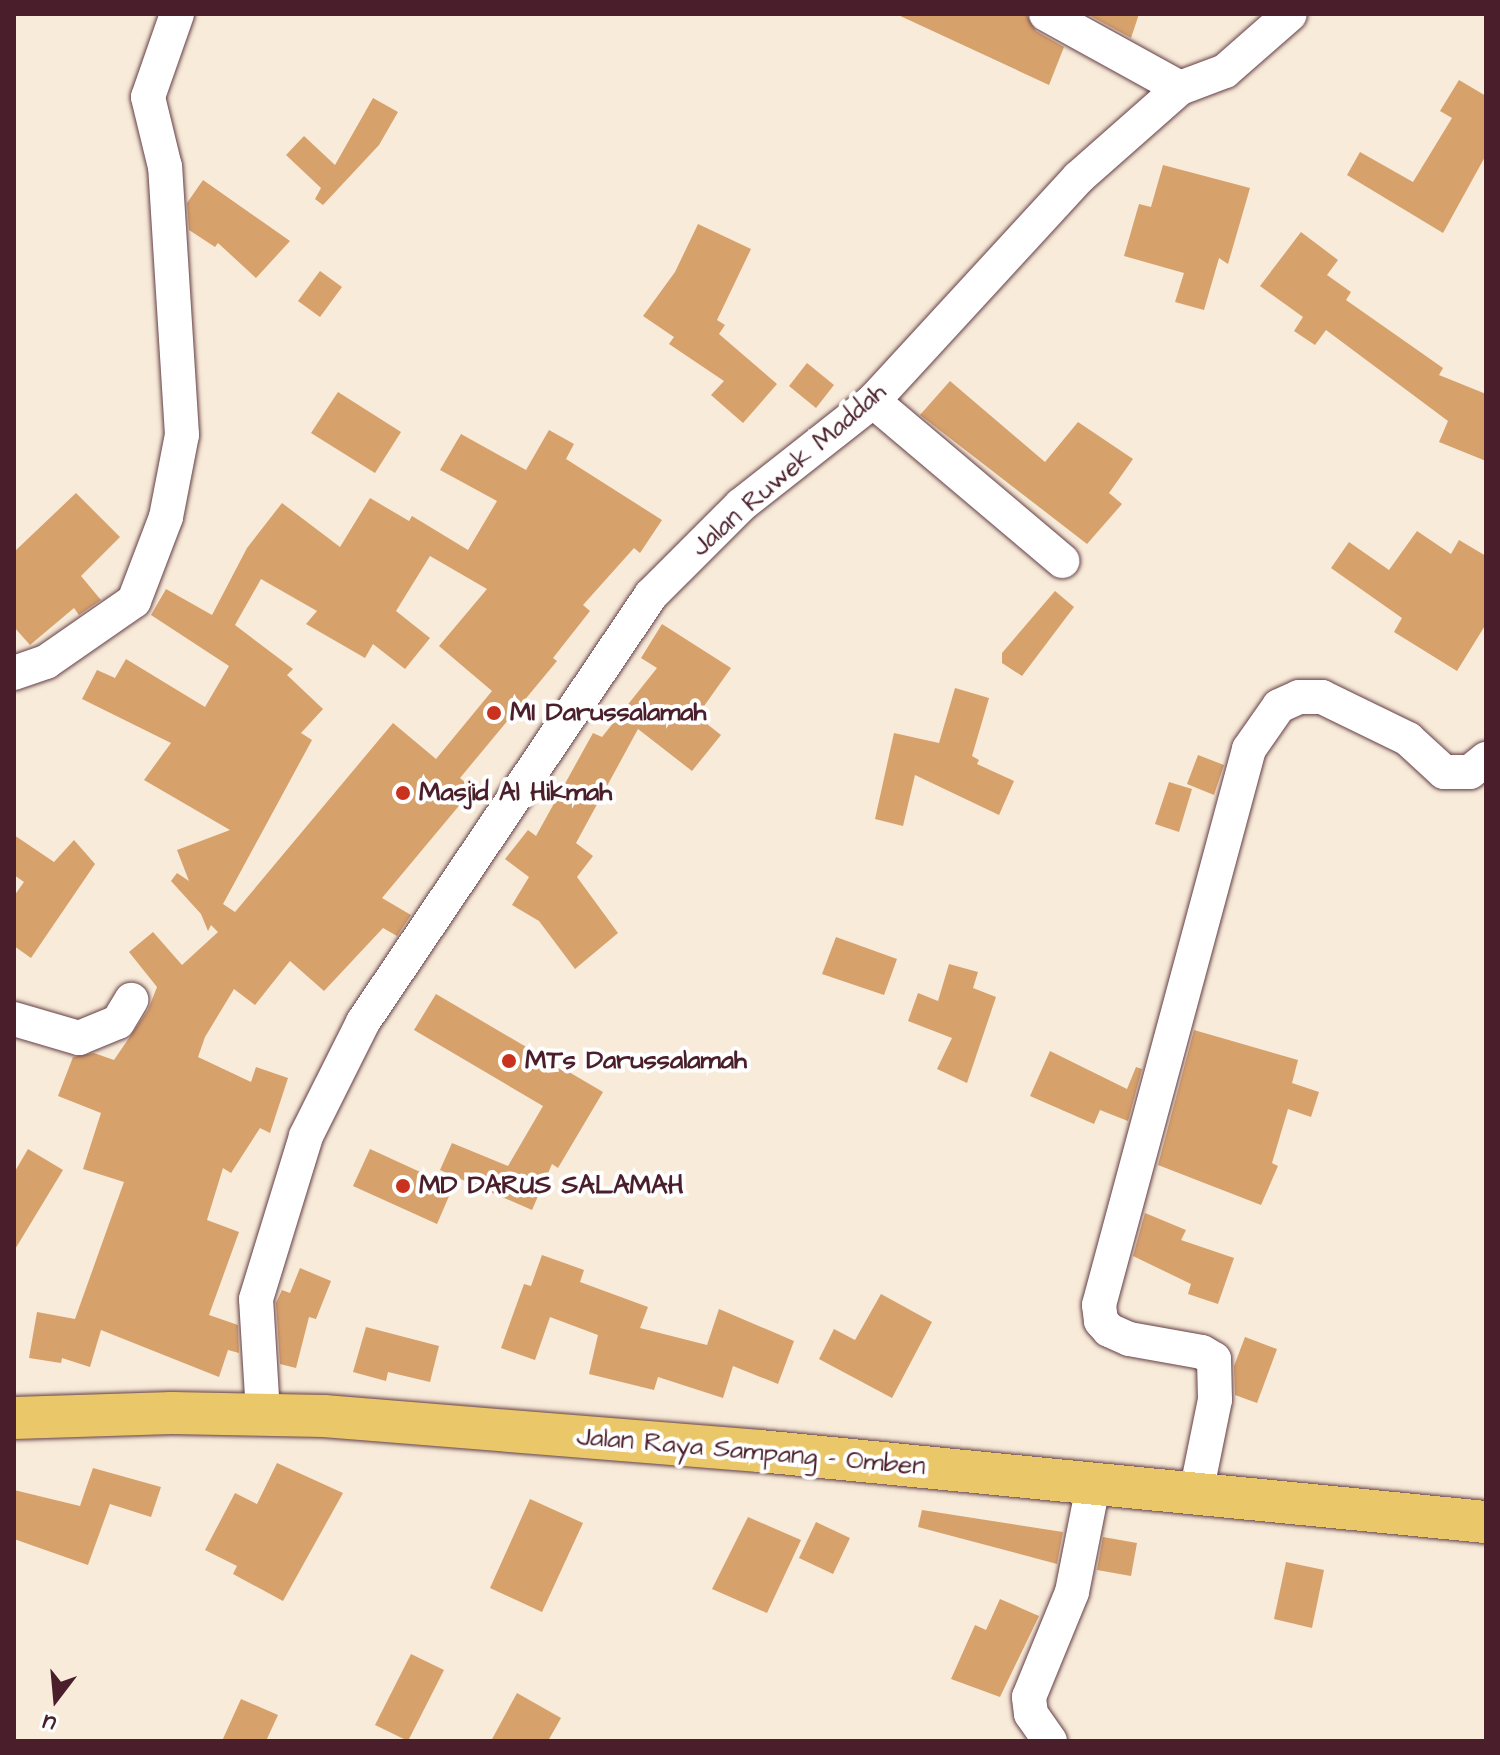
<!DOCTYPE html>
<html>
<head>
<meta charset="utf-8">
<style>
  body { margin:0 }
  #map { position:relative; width:1500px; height:1755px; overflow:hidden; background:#f8ebd9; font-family:"Architects Daughter",sans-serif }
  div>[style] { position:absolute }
  .building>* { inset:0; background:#d7a16c }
  .roads { filter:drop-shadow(0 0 2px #643e45) drop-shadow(0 0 2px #643e45) }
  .minor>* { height:34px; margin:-17px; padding:0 17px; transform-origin:17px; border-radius:17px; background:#fff }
  .major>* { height:42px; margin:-21px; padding:0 21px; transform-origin:21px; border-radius:21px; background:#eac769 }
  .dots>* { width:22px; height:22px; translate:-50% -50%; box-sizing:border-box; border:4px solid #fff; border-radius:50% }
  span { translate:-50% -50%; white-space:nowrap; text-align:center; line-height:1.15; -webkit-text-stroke:8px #fff; paint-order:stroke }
  .street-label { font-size:26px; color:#4a1f2b }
  .poi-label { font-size:26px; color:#4a1f2b; font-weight:700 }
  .left { translate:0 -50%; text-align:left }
  .frame { position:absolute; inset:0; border:16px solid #4a1f2b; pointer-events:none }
  .north { position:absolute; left:16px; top:1659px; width:80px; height:80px; -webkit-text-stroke:6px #fff; paint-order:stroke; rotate:196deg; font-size:22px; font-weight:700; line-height:32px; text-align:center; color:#4a1f2b }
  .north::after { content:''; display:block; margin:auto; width:28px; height:36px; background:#4a1f2b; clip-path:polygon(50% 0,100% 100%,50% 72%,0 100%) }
</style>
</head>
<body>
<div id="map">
  <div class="building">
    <div style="clip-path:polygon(896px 14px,1026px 14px,1036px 31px,1064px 47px,1049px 85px)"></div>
    <div style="clip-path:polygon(1087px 14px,1139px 14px,1131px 38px)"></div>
    <div style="clip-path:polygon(1459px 80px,1486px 96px,1486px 155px,1443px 233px,1347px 175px,1360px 152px,1413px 182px,1452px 118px,1440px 111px)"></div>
    <div style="clip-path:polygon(373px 98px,398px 112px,379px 145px,323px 205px,315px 199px,321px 188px,286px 155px,304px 136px,335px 165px)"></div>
    <div style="clip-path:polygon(1163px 165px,1250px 188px,1228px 264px,1219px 258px,1204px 310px,1175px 302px,1184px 273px,1124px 256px,1139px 204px,1151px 207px)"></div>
    <div style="clip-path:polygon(203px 180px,290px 241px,256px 278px,218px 243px,215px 247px,189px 230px,187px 203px)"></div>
    <div style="clip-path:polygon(698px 224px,751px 249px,717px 320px,725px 325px,719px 334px,777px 384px,743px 423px,711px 395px,724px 381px,669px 344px,674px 337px,643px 316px,675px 272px)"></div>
    <div style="clip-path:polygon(1301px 232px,1338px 260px,1327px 275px,1351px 292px,1346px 300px,1443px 368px,1439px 375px,1486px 394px,1486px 461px,1439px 442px,1448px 421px,1326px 330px,1315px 345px,1294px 331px,1303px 317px,1260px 286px)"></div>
    <div style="clip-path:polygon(320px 271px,342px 287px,320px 317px,298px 301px)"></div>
    <div style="clip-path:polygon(807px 363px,834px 385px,816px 408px,789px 386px)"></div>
    <div style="clip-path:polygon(950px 381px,1045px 462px,1078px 422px,1133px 459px,1109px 493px,1122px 504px,1087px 544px,920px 415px)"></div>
    <div style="clip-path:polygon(338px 392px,401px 432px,375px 473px,311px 433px)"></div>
    <div style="clip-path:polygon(evenodd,549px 430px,574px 444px,566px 459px,662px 520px,640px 553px,634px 548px,583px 605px,590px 611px,553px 658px,557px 661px,460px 778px,473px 789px,382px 898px,411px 915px,397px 936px,383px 928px,324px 991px,290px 961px,255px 1005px,234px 989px,205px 1037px,198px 1057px,251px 1082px,256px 1067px,288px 1078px,270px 1133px,260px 1128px,231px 1173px,223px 1168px,207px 1220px,239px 1232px,209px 1315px,238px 1325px,239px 1353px,228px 1350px,219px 1377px,101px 1330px,90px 1367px,62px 1358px,61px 1363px,29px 1358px,37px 1312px,75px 1319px,124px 1182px,83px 1169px,101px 1113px,58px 1096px,73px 1057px,94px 1053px,114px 1060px,148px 1010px,157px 987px,129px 952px,153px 932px,182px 965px,218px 932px,211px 925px,208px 931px,201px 914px,171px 881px,177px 873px,189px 881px,177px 850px,230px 830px,144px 780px,171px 743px,82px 699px,97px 670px,115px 678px,126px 659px,205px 707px,229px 666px,151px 615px,166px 589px,212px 615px,247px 548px,282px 503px,340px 547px,370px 498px,409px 521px,412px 516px,468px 550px,497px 501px,440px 470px,461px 434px,526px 470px,549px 430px,430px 556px,487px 589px,439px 646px,492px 691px,436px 759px,393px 723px,235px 912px,223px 904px,312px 740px,301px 733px,323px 709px,287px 675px,293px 669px,235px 625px,261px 579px,317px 611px,306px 624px,365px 658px,373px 644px,405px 669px,430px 638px,396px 611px,430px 556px)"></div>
    <div style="clip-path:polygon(76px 493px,120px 537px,81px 576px,101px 600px,79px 615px,74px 608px,30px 645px,14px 627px,14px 552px)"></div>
    <div style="clip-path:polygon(1417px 531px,1451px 554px,1459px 540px,1486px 556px,1486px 624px,1457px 671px,1394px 632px,1402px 618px,1331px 568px,1349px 542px,1389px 570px)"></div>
    <div style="clip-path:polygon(1055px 591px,1074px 607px,1022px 676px,1002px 663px,1002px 653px)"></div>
    <div style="clip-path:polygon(662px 624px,731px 668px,697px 716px,721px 735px,692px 771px,638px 729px,576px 843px,593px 856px,577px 877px,618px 933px,575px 969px,539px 921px,512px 905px,529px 877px,505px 859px,528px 830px,536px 836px,593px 733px,602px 737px,657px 668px,641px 658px)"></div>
    <div style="clip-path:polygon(955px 688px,989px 698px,972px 756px,979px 760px,977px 764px,1014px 781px,999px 815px,915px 775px,903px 826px,875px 819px,894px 733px,939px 743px)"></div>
    <div style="clip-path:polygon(1198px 755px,1224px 765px,1214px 795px,1187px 784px)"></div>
    <div style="clip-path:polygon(1169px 782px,1192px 789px,1179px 832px,1155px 824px)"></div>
    <div style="clip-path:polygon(14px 835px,54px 862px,74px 840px,95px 864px,31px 958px,14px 946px,14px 896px,24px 882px,14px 875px)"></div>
    <div style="clip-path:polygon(836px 937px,897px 959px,884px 995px,822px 974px)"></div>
    <div style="clip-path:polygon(949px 964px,978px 972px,973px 988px,996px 997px,967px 1083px,937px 1069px,952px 1038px,908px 1021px,918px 993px,938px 1001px)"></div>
    <div style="clip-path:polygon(436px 994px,603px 1092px,558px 1168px,552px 1164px,532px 1210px,440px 1170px,452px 1143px,508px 1166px,543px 1106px,414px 1030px)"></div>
    <div style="clip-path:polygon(1194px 1030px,1298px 1060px,1292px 1083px,1319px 1092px,1311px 1117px,1288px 1109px,1272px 1163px,1278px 1166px,1261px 1205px,1158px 1165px)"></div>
    <div style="clip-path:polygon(1050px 1051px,1127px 1089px,1136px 1067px,1142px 1069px,1128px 1121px,1100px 1110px,1094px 1124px,1030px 1096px)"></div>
    <div style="clip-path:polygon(28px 1149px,63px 1170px,14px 1251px,14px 1173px)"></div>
    <div style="clip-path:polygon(370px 1149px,453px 1187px,437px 1224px,353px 1186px)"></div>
    <div style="clip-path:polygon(1145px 1213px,1186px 1230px,1181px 1240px,1234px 1258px,1218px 1304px,1188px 1294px,1191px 1284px,1133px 1256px)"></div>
    <div style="clip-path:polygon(542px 1255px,584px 1270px,580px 1282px,648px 1307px,640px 1328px,707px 1345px,719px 1309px,794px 1341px,778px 1384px,733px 1366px,723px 1398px,658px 1377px,654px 1390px,589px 1374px,598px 1335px,550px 1317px,535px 1360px,501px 1348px,524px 1284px,531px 1286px)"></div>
    <div style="clip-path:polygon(300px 1268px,331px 1281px,316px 1319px,309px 1317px,296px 1368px,280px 1364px,276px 1303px,282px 1290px,290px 1293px)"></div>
    <div style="clip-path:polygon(881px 1294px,932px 1322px,892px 1398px,819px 1359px,834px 1329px,855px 1340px)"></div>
    <div style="clip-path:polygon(366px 1327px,439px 1346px,430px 1382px,388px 1372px,386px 1381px,353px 1372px)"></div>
    <div style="clip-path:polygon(1245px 1337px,1277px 1349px,1257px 1403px,1235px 1395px,1234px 1366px)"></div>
    <div style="clip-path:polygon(277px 1463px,343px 1493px,283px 1601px,233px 1574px,237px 1566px,205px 1550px,235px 1493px,257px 1504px)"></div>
    <div style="clip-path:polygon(93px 1468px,161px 1487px,151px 1517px,110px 1504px,88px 1565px,14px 1539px,14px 1490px,80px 1506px)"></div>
    <div style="clip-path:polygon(530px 1499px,583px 1523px,542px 1612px,490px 1588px)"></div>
    <div style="clip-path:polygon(922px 1510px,1063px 1532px,1057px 1564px,918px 1527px)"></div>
    <div style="clip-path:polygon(748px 1517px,801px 1540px,767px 1613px,712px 1589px)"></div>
    <div style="clip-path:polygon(816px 1522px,850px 1538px,833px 1574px,799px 1558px)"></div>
    <div style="clip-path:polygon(1103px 1537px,1137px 1543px,1131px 1576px,1097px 1570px)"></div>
    <div style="clip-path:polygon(1286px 1562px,1324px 1570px,1312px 1628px,1274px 1619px)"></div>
    <div style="clip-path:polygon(1000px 1599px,1039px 1616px,1000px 1697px,951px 1679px,975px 1625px,986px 1630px)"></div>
    <div style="clip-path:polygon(411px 1654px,444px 1670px,408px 1741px,375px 1725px)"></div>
    <div style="clip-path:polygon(517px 1693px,561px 1718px,548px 1741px,491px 1741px)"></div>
    <div style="clip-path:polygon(241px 1699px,278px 1715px,266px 1741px,222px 1741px)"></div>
  </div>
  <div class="roads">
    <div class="minor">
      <div style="left:1046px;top:14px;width:153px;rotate:28.9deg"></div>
      <div style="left:873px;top:401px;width:248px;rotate:40.2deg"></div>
      <div style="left:14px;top:673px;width:34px;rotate:-19deg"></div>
      <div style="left:46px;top:662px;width:107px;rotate:-34.7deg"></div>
      <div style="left:134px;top:601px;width:90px;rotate:-69.1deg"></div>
      <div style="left:166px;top:517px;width:84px;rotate:-79deg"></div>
      <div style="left:182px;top:435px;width:269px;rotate:-93.6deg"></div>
      <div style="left:165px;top:167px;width:72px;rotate:-103.7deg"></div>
      <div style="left:148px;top:97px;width:88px;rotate:-70.7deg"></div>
      <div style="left:14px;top:1019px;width:68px;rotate:16.3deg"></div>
      <div style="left:79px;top:1038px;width:42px;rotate:-22.3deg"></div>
      <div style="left:118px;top:1022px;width:26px;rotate:-59deg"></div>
      <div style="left:263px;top:1413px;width:114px;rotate:-93.5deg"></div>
      <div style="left:256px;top:1299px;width:170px;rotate:-72.9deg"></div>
      <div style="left:306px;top:1136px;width:127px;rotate:-63.4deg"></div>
      <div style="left:363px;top:1022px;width:515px;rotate:-56deg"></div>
      <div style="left:651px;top:595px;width:127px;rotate:-45deg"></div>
      <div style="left:741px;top:505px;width:168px;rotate:-38.2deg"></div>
      <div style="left:873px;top:401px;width:303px;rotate:-47.4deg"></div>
      <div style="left:1078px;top:178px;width:136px;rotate:-41.4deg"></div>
      <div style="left:1180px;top:88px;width:48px;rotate:-20.7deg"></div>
      <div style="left:1225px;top:71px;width:86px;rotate:-41.2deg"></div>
      <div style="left:1196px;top:1493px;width:95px;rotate:-78.5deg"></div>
      <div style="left:1215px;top:1400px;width:41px;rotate:-91.4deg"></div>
      <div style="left:1214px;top:1359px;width:14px;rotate:-150deg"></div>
      <div style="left:1202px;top:1352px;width:74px;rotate:-169.9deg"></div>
      <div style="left:1129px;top:1339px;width:22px;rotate:-156deg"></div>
      <div style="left:1109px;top:1330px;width:12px;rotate:-132deg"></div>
      <div style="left:1101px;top:1321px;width:16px;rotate:-97deg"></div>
      <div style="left:1099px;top:1305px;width:576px;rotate:-74.9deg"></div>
      <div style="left:1249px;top:749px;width:52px;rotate:-55.1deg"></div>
      <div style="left:1279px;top:706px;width:22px;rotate:-24deg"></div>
      <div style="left:1299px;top:697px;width:23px"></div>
      <div style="left:1322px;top:697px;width:96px;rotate:26deg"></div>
      <div style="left:1408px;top:739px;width:49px;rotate:42.5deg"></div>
      <div style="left:1444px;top:772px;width:26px"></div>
      <div style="left:1470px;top:772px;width:21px;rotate:-39deg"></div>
      <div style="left:1050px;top:1741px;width:33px;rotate:-125deg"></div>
      <div style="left:1031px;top:1714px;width:17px;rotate:-97deg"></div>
      <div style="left:1029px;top:1697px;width:113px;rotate:-67.7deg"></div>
      <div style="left:1072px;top:1592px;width:108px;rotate:-78.8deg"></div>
    </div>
    <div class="major">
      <div style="left:14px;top:1418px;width:158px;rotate:-1.8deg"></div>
      <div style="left:172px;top:1413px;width:152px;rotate:1.1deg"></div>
      <div style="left:324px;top:1416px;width:437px;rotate:4.6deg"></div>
      <div style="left:760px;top:1451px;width:729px;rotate:5.59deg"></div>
    </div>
  </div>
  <div class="dots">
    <div style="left:494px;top:713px;background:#c8321e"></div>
    <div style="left:403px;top:793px;background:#c8321e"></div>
    <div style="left:509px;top:1061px;background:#c8321e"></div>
    <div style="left:403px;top:1186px;background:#c8321e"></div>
  </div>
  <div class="street-label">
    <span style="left:789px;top:470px;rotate:-41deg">Jalan Ruwek Maddah</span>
    <span style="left:751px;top:1452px;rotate:5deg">Jalan Raya Sampang - Omben</span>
  </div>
  <div class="poi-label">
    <span class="left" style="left:510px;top:713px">MI Darussalamah</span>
    <span class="left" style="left:419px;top:793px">Masjid Al Hikmah</span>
    <span class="left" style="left:525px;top:1061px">MTs Darussalamah</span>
    <span class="left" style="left:419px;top:1186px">MD DARUS SALAMAH</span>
  </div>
  <div class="frame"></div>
  <div class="north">U</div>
</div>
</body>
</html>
